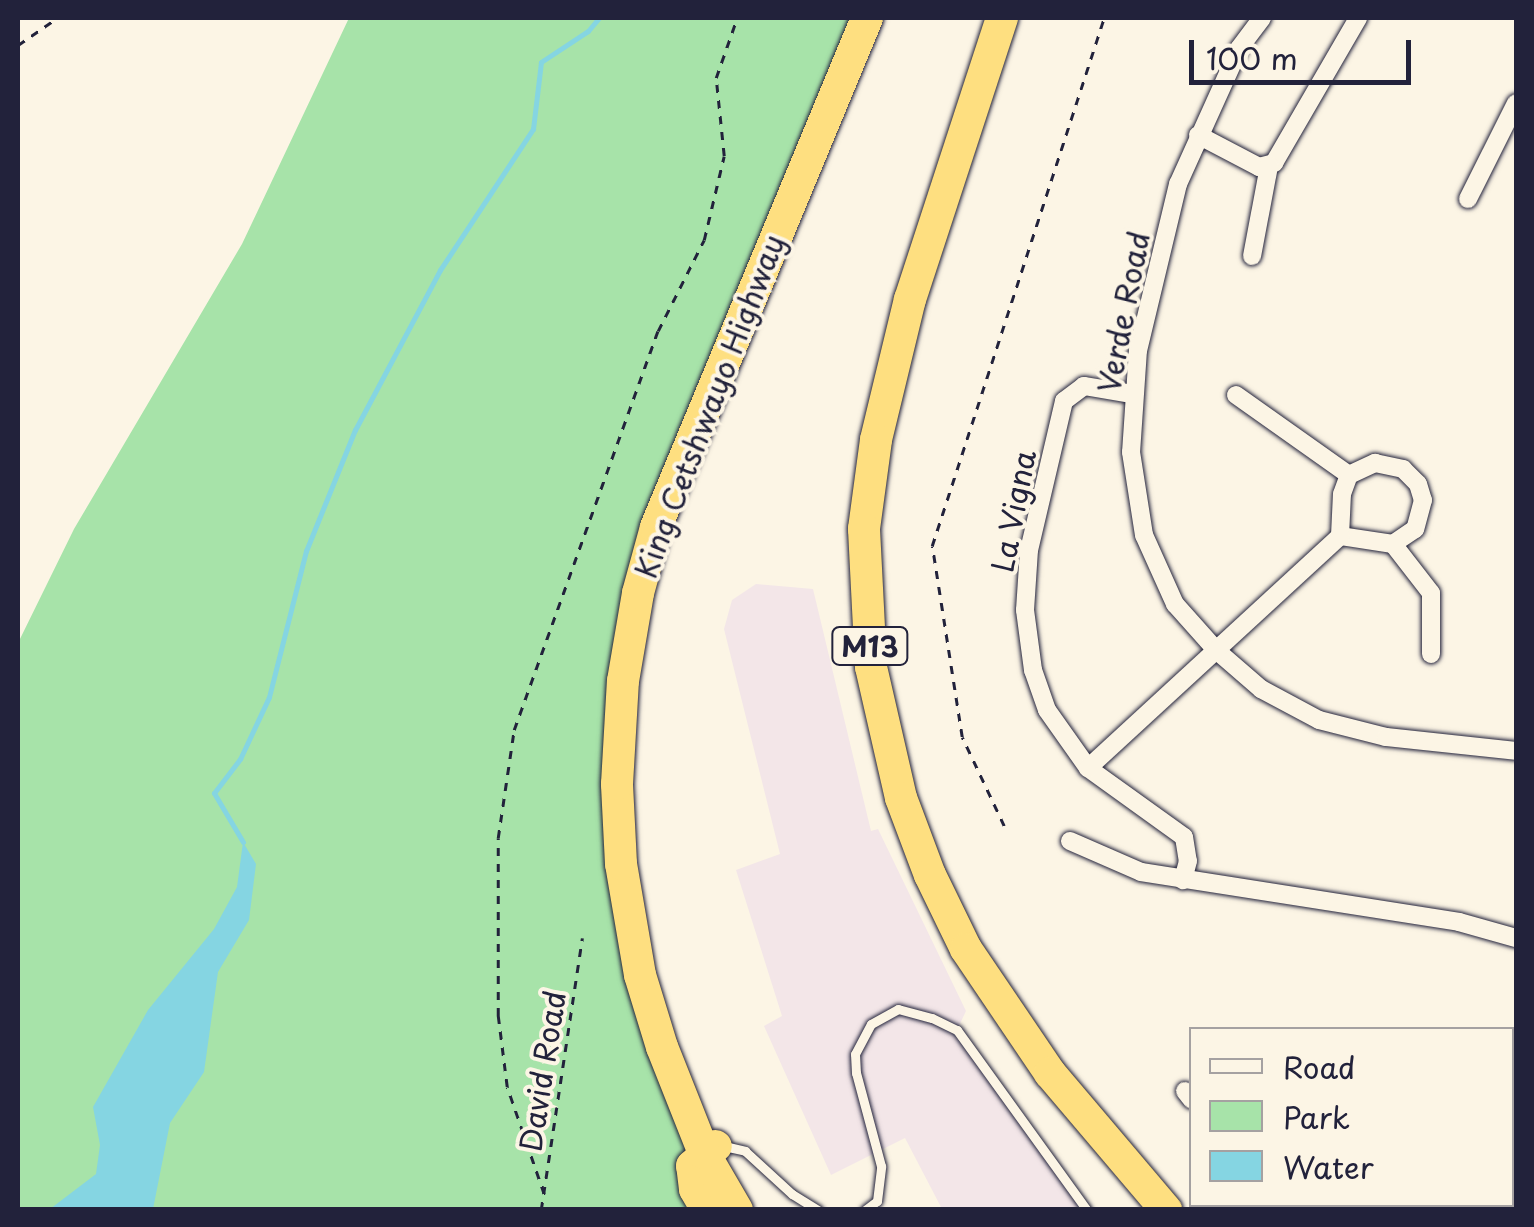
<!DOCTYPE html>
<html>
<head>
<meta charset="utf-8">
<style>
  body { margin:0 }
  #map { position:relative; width:1534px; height:1227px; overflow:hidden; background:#fcf5e5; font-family:"Playpen Sans",sans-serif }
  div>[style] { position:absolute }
  .built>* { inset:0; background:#f3e6e8 }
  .green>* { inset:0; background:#a7e3a9 }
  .water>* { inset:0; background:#85d5e2 }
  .stream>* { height:5px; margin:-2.5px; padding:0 2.5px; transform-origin:2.5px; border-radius:2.5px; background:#85d5e2 }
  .path>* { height:2.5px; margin-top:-1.25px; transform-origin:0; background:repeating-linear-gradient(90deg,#22223b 0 8px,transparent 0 16px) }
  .roads { filter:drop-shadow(0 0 2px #22223b) drop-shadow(0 0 2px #22223b) }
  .service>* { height:9px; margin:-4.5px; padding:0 4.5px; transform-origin:4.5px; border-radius:4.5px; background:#fcf5e5 }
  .minor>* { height:18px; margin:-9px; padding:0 9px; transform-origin:9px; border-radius:9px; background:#fcf5e5 }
  .motorway>* { height:32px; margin:-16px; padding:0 16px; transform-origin:16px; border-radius:16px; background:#fedf80 }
  span { translate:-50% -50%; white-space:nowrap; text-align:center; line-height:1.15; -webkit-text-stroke:8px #fcf5e5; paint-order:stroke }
  .shield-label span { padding:2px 8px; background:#fcf5e5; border:2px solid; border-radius:8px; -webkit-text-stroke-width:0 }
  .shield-label { font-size:28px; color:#22223b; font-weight:700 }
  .street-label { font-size:30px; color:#22223b }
  .frame { position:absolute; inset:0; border:20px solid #22223b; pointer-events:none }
  .legend { position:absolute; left:1189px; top:1027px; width:325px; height:180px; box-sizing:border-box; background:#fcf5e5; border:2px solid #a5a1a1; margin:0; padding:12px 18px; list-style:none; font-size:30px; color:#22223b }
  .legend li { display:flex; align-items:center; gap:20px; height:50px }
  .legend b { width:50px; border:2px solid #a5a1a1 }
  .scale { position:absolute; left:1189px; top:40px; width:222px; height:45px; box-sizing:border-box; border:5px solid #22223b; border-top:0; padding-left:12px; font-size:30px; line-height:35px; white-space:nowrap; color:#22223b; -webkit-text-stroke:8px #fcf5e5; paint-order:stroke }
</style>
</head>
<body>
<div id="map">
  <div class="built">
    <div style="clip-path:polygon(756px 584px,813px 589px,871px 831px,878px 829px,966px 1011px,957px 1030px,1087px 1209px,942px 1209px,905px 1138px,831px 1175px,764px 1026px,782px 1016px,736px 870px,780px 854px,724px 629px,732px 600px)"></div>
  </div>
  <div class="green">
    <div style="clip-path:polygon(349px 18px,867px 18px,638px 593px,629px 921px,737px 1209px,18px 1209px,18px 643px,74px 529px,242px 244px)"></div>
  </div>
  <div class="water">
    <div style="clip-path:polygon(243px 842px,256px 864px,249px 920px,218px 972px,204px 1072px,170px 1123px,153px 1209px,50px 1209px,96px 1174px,100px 1145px,93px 1107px,148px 1010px,214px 929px,237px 887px)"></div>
  </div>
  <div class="stream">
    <div style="left:243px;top:842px;width:57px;rotate:-120.6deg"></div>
    <div style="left:214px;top:793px;width:43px;rotate:-52.6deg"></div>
    <div style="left:240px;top:759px;width:68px;rotate:-64.9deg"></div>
    <div style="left:269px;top:697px;width:151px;rotate:-75.8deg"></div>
    <div style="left:306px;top:551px;width:131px;rotate:-68deg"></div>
    <div style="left:355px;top:430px;width:181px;rotate:-62deg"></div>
    <div style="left:440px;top:270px;width:169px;rotate:-56.6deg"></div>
    <div style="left:533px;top:129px;width:67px;rotate:-83.2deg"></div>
    <div style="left:541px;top:62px;width:56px;rotate:-33.4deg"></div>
    <div style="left:588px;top:31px;width:17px;rotate:-50deg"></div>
  </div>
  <div class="path">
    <div style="left:18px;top:45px;width:47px;rotate:-34.7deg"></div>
    <div style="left:1004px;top:826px;width:98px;rotate:-115.3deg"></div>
    <div style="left:962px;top:737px;width:193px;rotate:-98.9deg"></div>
    <div style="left:932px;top:546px;width:555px;rotate:-71.96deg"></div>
    <div style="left:544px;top:1194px;width:113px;rotate:-109.1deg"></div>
    <div style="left:507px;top:1087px;width:72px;rotate:-97.2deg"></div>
    <div style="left:498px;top:1016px;width:178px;rotate:-90deg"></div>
    <div style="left:498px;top:838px;width:109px;rotate:-81.6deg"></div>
    <div style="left:514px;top:730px;width:424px;rotate:-70.2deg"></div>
    <div style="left:658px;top:331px;width:102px;rotate:-63.2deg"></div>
    <div style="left:704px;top:240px;width:86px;rotate:-76.6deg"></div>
    <div style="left:724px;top:156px;width:78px;rotate:-95.9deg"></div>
    <div style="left:716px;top:78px;width:64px;rotate:-70.7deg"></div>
    <div style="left:541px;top:1210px;width:275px;rotate:-81.4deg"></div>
  </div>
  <div class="roads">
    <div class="service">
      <div style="left:724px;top:1146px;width:22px;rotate:13deg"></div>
      <div style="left:745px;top:1151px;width:64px;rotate:42.5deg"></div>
      <div style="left:792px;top:1194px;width:31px;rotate:32deg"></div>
      <div style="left:865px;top:1210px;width:15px;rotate:-37deg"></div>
      <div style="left:877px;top:1201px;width:35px;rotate:-83deg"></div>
      <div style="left:881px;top:1166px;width:96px;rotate:-105deg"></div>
      <div style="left:856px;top:1073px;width:19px;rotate:-93deg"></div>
      <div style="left:855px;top:1054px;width:34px;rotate:-62deg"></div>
      <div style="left:871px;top:1024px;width:31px;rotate:-29deg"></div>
      <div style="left:898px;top:1009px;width:35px;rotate:15deg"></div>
      <div style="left:932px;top:1018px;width:28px;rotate:26deg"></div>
      <div style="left:957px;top:1030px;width:222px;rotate:54.2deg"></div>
    </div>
    <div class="minor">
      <div style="left:1262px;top:18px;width:39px;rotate:127deg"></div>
      <div style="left:1239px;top:49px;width:148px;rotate:114.3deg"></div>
      <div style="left:1178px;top:184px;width:171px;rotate:103.5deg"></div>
      <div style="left:1138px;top:350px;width:102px;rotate:93.9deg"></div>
      <div style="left:1131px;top:452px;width:84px;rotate:81.1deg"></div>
      <div style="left:1144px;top:535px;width:76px;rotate:65.8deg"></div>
      <div style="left:1175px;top:604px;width:62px;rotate:48.3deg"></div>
      <div style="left:1216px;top:650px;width:60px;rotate:40.9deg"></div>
      <div style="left:1261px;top:689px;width:66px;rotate:28.1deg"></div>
      <div style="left:1319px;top:720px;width:69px;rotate:14.2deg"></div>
      <div style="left:1386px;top:737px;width:131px;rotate:6.1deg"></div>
      <div style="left:1198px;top:135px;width:69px;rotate:27.7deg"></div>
      <div style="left:1259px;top:167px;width:16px;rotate:-15deg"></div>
      <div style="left:1274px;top:163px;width:168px;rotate:-59.9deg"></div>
      <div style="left:1468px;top:199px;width:107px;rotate:-63.4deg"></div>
      <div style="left:1252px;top:256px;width:92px;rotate:-79.3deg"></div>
      <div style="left:1132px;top:394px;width:49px;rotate:-170.5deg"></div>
      <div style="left:1084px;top:386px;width:25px;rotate:143deg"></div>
      <div style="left:1064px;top:401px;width:153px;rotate:103.2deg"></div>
      <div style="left:1029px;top:550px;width:60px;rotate:93.8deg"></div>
      <div style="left:1025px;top:610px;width:61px;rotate:82.4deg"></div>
      <div style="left:1033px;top:670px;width:42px;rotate:70.7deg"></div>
      <div style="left:1047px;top:710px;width:71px;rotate:54.7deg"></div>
      <div style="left:1088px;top:768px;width:118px;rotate:35.7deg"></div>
      <div style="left:1184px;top:837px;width:24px;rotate:81deg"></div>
      <div style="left:1188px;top:861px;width:20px;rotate:105deg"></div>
      <div style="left:1236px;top:395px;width:138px;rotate:35.3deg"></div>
      <div style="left:1375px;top:463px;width:29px;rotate:12deg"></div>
      <div style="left:1403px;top:469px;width:21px;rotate:45deg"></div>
      <div style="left:1418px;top:484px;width:17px;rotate:73deg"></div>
      <div style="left:1423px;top:500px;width:30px;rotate:105deg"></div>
      <div style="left:1415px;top:529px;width:27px;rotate:146deg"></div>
      <div style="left:1393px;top:544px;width:54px;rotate:-171.4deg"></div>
      <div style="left:1340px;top:536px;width:42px;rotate:-87.3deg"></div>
      <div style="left:1342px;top:494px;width:20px;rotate:-70deg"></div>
      <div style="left:1349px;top:475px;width:29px;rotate:-25deg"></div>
      <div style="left:1393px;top:544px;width:62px;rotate:52.2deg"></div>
      <div style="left:1431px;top:593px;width:61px;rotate:90deg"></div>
      <div style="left:1088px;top:768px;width:343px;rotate:-42.6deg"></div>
      <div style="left:1070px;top:841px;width:77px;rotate:23.6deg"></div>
      <div style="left:1141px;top:872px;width:322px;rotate:8.9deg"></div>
      <div style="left:1459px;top:922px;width:59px;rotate:15.7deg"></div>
      <div style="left:1185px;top:1091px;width:11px;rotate:52deg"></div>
      <div style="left:1269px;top:1204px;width:8px;rotate:50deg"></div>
    </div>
    <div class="motorway">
      <div style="left:1002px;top:18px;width:296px;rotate:108.1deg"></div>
      <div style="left:910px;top:299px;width:145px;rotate:103.6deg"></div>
      <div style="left:876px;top:440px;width:90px;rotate:97.7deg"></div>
      <div style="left:864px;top:529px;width:138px;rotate:87.1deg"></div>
      <div style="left:871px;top:667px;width:134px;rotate:77.1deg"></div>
      <div style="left:901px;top:798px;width:82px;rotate:69.4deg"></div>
      <div style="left:930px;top:875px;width:82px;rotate:64.1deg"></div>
      <div style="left:966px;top:949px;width:150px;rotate:55.9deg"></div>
      <div style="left:1050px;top:1073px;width:180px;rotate:49.7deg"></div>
      <div style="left:707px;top:1210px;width:24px;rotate:-120deg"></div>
      <div style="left:695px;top:1189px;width:23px;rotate:-97deg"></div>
      <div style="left:692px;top:1166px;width:31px;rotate:-40deg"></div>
      <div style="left:737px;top:1210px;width:66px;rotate:-120.1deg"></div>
      <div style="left:704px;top:1153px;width:114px;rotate:-111.6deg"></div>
      <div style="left:662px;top:1047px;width:75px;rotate:-107deg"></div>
      <div style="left:640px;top:975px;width:113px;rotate:-99.7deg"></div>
      <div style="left:621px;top:864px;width:80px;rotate:-92.9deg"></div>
      <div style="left:617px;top:784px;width:103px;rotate:-86.7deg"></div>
      <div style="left:623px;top:681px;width:89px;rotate:-80.3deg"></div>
      <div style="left:638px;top:593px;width:68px;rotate:-74.7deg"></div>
      <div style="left:656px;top:527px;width:551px;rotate:-67.48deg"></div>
    </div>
  </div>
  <div class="shield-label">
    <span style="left:870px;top:646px">M13</span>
  </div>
  <div class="street-label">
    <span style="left:1123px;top:312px;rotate:-79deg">Verde Road</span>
    <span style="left:709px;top:406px;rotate:-69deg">King Cetshwayo Highway</span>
    <span style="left:1013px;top:511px;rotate:-79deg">La Vigna</span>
    <span style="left:542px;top:1071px;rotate:-81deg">David Road</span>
  </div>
  <div class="frame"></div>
  <ul class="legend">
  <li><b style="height:12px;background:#fcf5e5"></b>Road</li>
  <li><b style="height:28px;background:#a7e3a9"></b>Park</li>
  <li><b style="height:28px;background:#85d5e2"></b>Water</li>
  </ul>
  <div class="scale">100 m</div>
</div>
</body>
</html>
